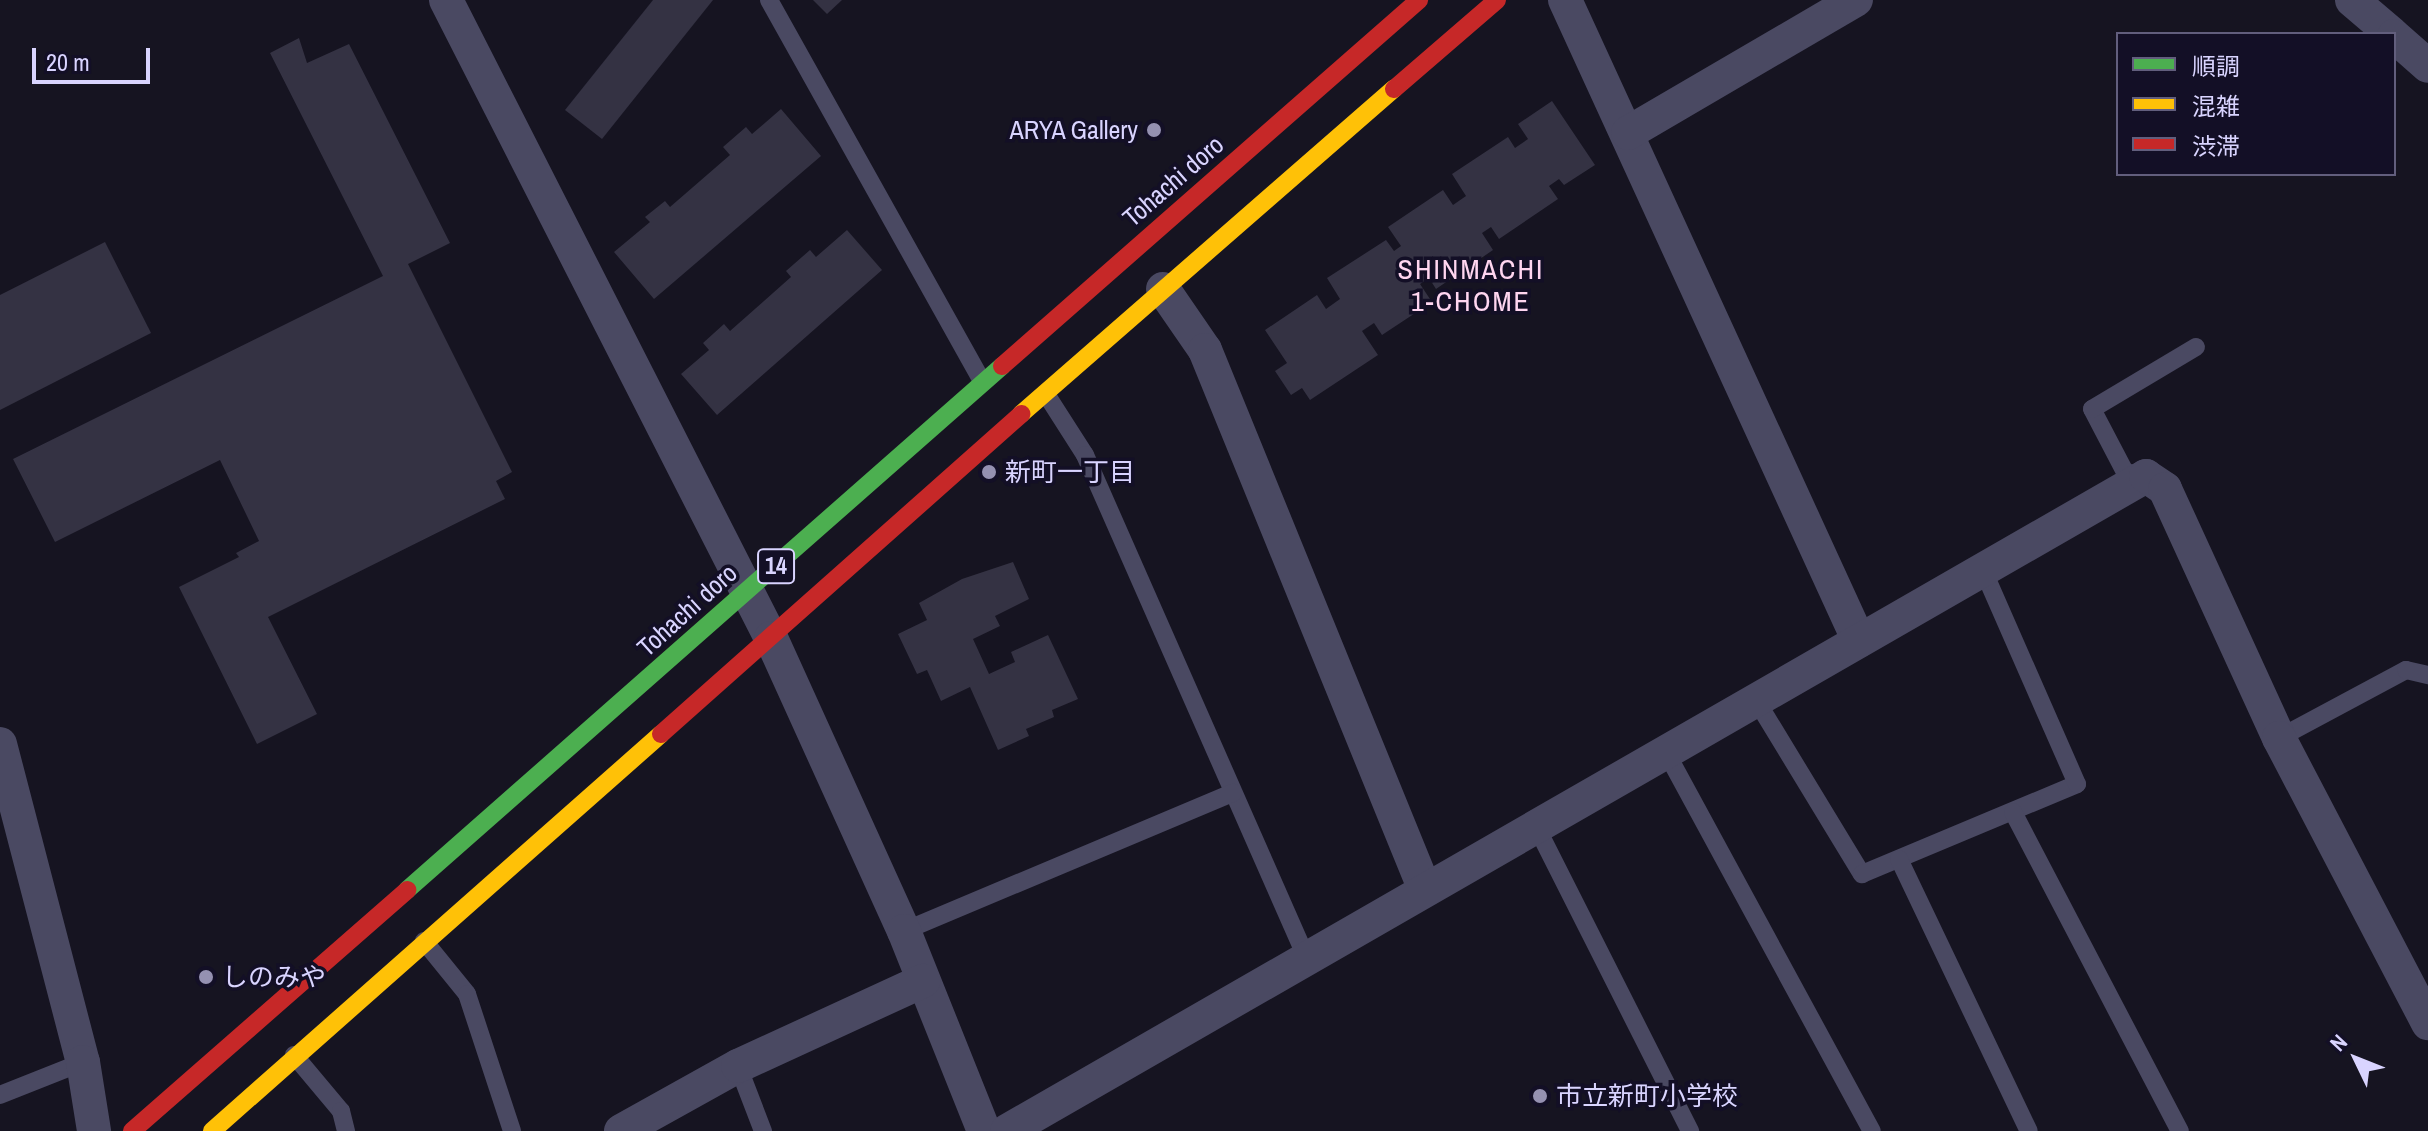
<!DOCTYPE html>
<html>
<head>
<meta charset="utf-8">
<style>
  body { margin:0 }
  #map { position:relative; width:2428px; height:1131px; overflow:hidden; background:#161421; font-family:"Archivo Narrow","Noto Sans JP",sans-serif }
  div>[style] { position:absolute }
  .building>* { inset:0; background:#343243 }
  .lane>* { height:18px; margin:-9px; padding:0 9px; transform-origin:9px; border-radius:9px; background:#4a4962 }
  .street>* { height:34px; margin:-17px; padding:0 17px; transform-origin:17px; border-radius:17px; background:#4a4962 }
  .fast>* { height:18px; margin:-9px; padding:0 9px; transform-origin:9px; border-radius:9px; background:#4caf50 }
  .slow>* { height:18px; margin:-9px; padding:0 9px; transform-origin:9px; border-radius:9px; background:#ffc107 }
  .jam>* { height:18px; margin:-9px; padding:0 9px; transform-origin:9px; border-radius:9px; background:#c62828 }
  .dots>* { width:22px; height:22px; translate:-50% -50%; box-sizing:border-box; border:4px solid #130f26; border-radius:50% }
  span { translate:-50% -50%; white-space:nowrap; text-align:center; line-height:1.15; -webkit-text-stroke:7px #130f26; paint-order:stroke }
  .shield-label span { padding:2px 6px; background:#130f26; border:2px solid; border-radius:6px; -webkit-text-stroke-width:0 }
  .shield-label { font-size:24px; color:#d9d4ff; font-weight:700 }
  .poi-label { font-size:26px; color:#d9d4ff }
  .right { translate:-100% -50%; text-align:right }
  .left { translate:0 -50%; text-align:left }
  .street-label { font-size:26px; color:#d9d4ff }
  .neighbourhood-label { font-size:28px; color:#ffd6f0; letter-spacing:2px }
  .legend { position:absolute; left:2116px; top:32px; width:280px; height:144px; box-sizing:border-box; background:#130f26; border:2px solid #625e7d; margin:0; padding:10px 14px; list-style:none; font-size:24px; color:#d9d4ff }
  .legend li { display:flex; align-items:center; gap:16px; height:40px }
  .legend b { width:40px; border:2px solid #625e7d }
  .north { position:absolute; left:2316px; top:1019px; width:80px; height:80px; -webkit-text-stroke:6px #130f26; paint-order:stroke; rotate:313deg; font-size:22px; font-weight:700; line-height:32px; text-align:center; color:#d9d4ff }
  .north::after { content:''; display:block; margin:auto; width:28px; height:36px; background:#d9d4ff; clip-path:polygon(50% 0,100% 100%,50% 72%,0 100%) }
  .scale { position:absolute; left:32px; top:48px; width:118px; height:36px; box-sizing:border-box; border:4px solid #d9d4ff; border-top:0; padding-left:10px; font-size:24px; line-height:28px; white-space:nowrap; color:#d9d4ff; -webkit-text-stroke:6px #130f26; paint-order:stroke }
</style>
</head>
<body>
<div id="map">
  <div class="building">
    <div style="clip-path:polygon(653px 0,713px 0,602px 139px,565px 110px)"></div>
    <div style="clip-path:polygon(813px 0,842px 0,827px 14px)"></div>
    <div style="clip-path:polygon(299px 38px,307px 63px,349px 44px,450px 243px,408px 264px,512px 472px,496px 481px,505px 499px,268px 617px,317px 714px,257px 744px,179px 587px,239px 557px,236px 553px,259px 541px,220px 460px,55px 542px,13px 459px,383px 276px,270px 53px)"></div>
    <div style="clip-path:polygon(1552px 101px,1595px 165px,1564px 185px,1559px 179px,1549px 186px,1558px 199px,1499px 239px,1491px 227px,1482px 233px,1493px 250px,1436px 289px,1429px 278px,1420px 284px,1432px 302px,1382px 335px,1374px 323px,1362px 331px,1378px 355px,1310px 400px,1302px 388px,1291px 395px,1275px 371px,1287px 363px,1265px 330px,1317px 295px,1326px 309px,1340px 299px,1327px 278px,1386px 240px,1394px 251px,1401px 246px,1388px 227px,1443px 190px,1453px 205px,1466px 196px,1452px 174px,1508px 137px,1515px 148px,1528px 139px,1518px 124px)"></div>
    <div style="clip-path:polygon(781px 109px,821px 156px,654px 299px,614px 252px,650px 222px,645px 217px,665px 201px,670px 207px,730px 155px,723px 147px,746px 127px,752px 134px)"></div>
    <div style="clip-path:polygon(847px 230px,882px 270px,717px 415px,681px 374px,709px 350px,703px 343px,724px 324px,730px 331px,791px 277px,786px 271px,810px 250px,816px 257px)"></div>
    <div style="clip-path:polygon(105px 242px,151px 333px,0 410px,0 295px)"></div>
    <div style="clip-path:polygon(1013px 562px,1029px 599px,995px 616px,1000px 626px,973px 639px,989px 674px,1015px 662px,1011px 652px,1048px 635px,1078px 699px,1052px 710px,1054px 717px,1026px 729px,1029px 736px,998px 750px,970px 687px,941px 701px,927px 670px,917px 674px,898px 634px,927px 620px,919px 603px,962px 579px)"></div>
  </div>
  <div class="lane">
    <div style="left:769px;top:0;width:436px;rotate:60.8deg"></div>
    <div style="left:1046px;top:394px;width:72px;rotate:57.4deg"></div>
    <div style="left:1085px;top:455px;width:551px;rotate:66.23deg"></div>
    <div style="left:2143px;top:476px;width:18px;rotate:-167deg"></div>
    <div style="left:2125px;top:472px;width:71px;rotate:-117.6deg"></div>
    <div style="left:2092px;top:409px;width:121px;rotate:-30.8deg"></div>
    <div style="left:1756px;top:700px;width:204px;rotate:58.7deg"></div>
    <div style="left:1862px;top:874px;width:233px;rotate:-22.7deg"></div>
    <div style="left:2077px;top:784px;width:234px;rotate:-113.7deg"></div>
    <div style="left:2279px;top:738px;width:144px;rotate:-28.2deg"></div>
    <div style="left:2406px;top:670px;width:23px;rotate:13deg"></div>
    <div style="left:1666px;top:752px;width:431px;rotate:61.5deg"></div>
    <div style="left:2013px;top:812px;width:360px;rotate:62.4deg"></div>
    <div style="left:1536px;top:826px;width:342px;rotate:63.2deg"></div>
    <div style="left:1899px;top:859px;width:301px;rotate:64.5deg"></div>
    <div style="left:904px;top:931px;width:357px;rotate:-22.8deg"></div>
    <div style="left:424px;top:941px;width:68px;rotate:50.9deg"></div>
    <div style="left:467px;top:994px;width:144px;rotate:71.8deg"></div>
    <div style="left:294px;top:1055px;width:73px;rotate:50deg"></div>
    <div style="left:341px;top:1111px;width:21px;rotate:76deg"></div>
    <div style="left:738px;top:1066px;width:70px;rotate:69deg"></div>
    <div style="left:0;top:1095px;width:89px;rotate:-21.7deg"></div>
  </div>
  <div class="street">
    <div style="left:446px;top:0;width:716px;rotate:63.01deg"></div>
    <div style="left:771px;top:638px;width:322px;rotate:65.6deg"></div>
    <div style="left:904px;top:931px;width:215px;rotate:68.2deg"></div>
    <div style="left:1565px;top:0;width:705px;rotate:65.36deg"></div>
    <div style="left:2352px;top:0;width:52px;rotate:40.4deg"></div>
    <div style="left:2394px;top:36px;width:45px;rotate:41.4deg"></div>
    <div style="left:1628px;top:133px;width:264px;rotate:-30.3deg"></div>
    <div style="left:1163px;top:289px;width:74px;rotate:55.5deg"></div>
    <div style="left:1205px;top:350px;width:583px;rotate:67.83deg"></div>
    <div style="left:0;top:744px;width:329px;rotate:75.4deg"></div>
    <div style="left:83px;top:1062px;width:70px;rotate:80.9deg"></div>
    <div style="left:621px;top:1131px;width:134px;rotate:-29.1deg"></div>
    <div style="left:738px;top:1066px;width:204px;rotate:-24.7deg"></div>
    <div style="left:1007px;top:1131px;width:1314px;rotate:-29.9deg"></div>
    <div style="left:2146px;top:476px;width:23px;rotate:34deg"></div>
    <div style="left:2165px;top:489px;width:274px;rotate:65.4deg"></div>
    <div style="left:2279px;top:738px;width:322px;rotate:62.4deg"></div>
  </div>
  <div class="fast">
    <div style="left:407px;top:890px;width:793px;rotate:-41.37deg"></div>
  </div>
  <div class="slow">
    <div style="left:1021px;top:414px;width:495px;rotate:-41.1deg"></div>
    <div style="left:212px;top:1131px;width:599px;rotate:-41.48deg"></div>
  </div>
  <div class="jam">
    <div style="left:1394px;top:89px;width:136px;rotate:-40.8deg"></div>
    <div style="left:1002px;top:366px;width:555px;rotate:-41.27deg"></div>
    <div style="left:661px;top:734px;width:482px;rotate:-41.6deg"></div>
    <div style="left:132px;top:1131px;width:366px;rotate:-41.2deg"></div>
  </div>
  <div class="dots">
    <div style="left:1154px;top:130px;background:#9591b1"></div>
    <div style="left:989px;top:472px;background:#9591b1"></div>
    <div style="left:206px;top:977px;background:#9591b1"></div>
    <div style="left:1540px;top:1096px;background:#9591b1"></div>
  </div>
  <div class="shield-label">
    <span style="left:776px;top:566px">14</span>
  </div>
  <div class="poi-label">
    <span class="right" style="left:1138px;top:130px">ARYA Gallery</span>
    <span class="left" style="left:1005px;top:472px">新町一丁目</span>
    <span class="left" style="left:222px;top:977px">しのみや</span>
    <span class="left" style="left:1556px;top:1096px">市立新町小学校</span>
  </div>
  <div class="street-label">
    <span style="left:1173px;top:181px;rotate:-41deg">Tohachi doro</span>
    <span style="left:687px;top:610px;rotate:-42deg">Tohachi doro</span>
  </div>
  <div class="neighbourhood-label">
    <span style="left:1471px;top:285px">SHINMACHI<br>1-CHOME</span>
  </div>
  <ul class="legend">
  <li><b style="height:10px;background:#4caf50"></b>順調</li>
  <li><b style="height:10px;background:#ffc107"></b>混雑</li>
  <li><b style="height:10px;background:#c62828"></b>渋滞</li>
  </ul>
  <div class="north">N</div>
  <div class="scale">20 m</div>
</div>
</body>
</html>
